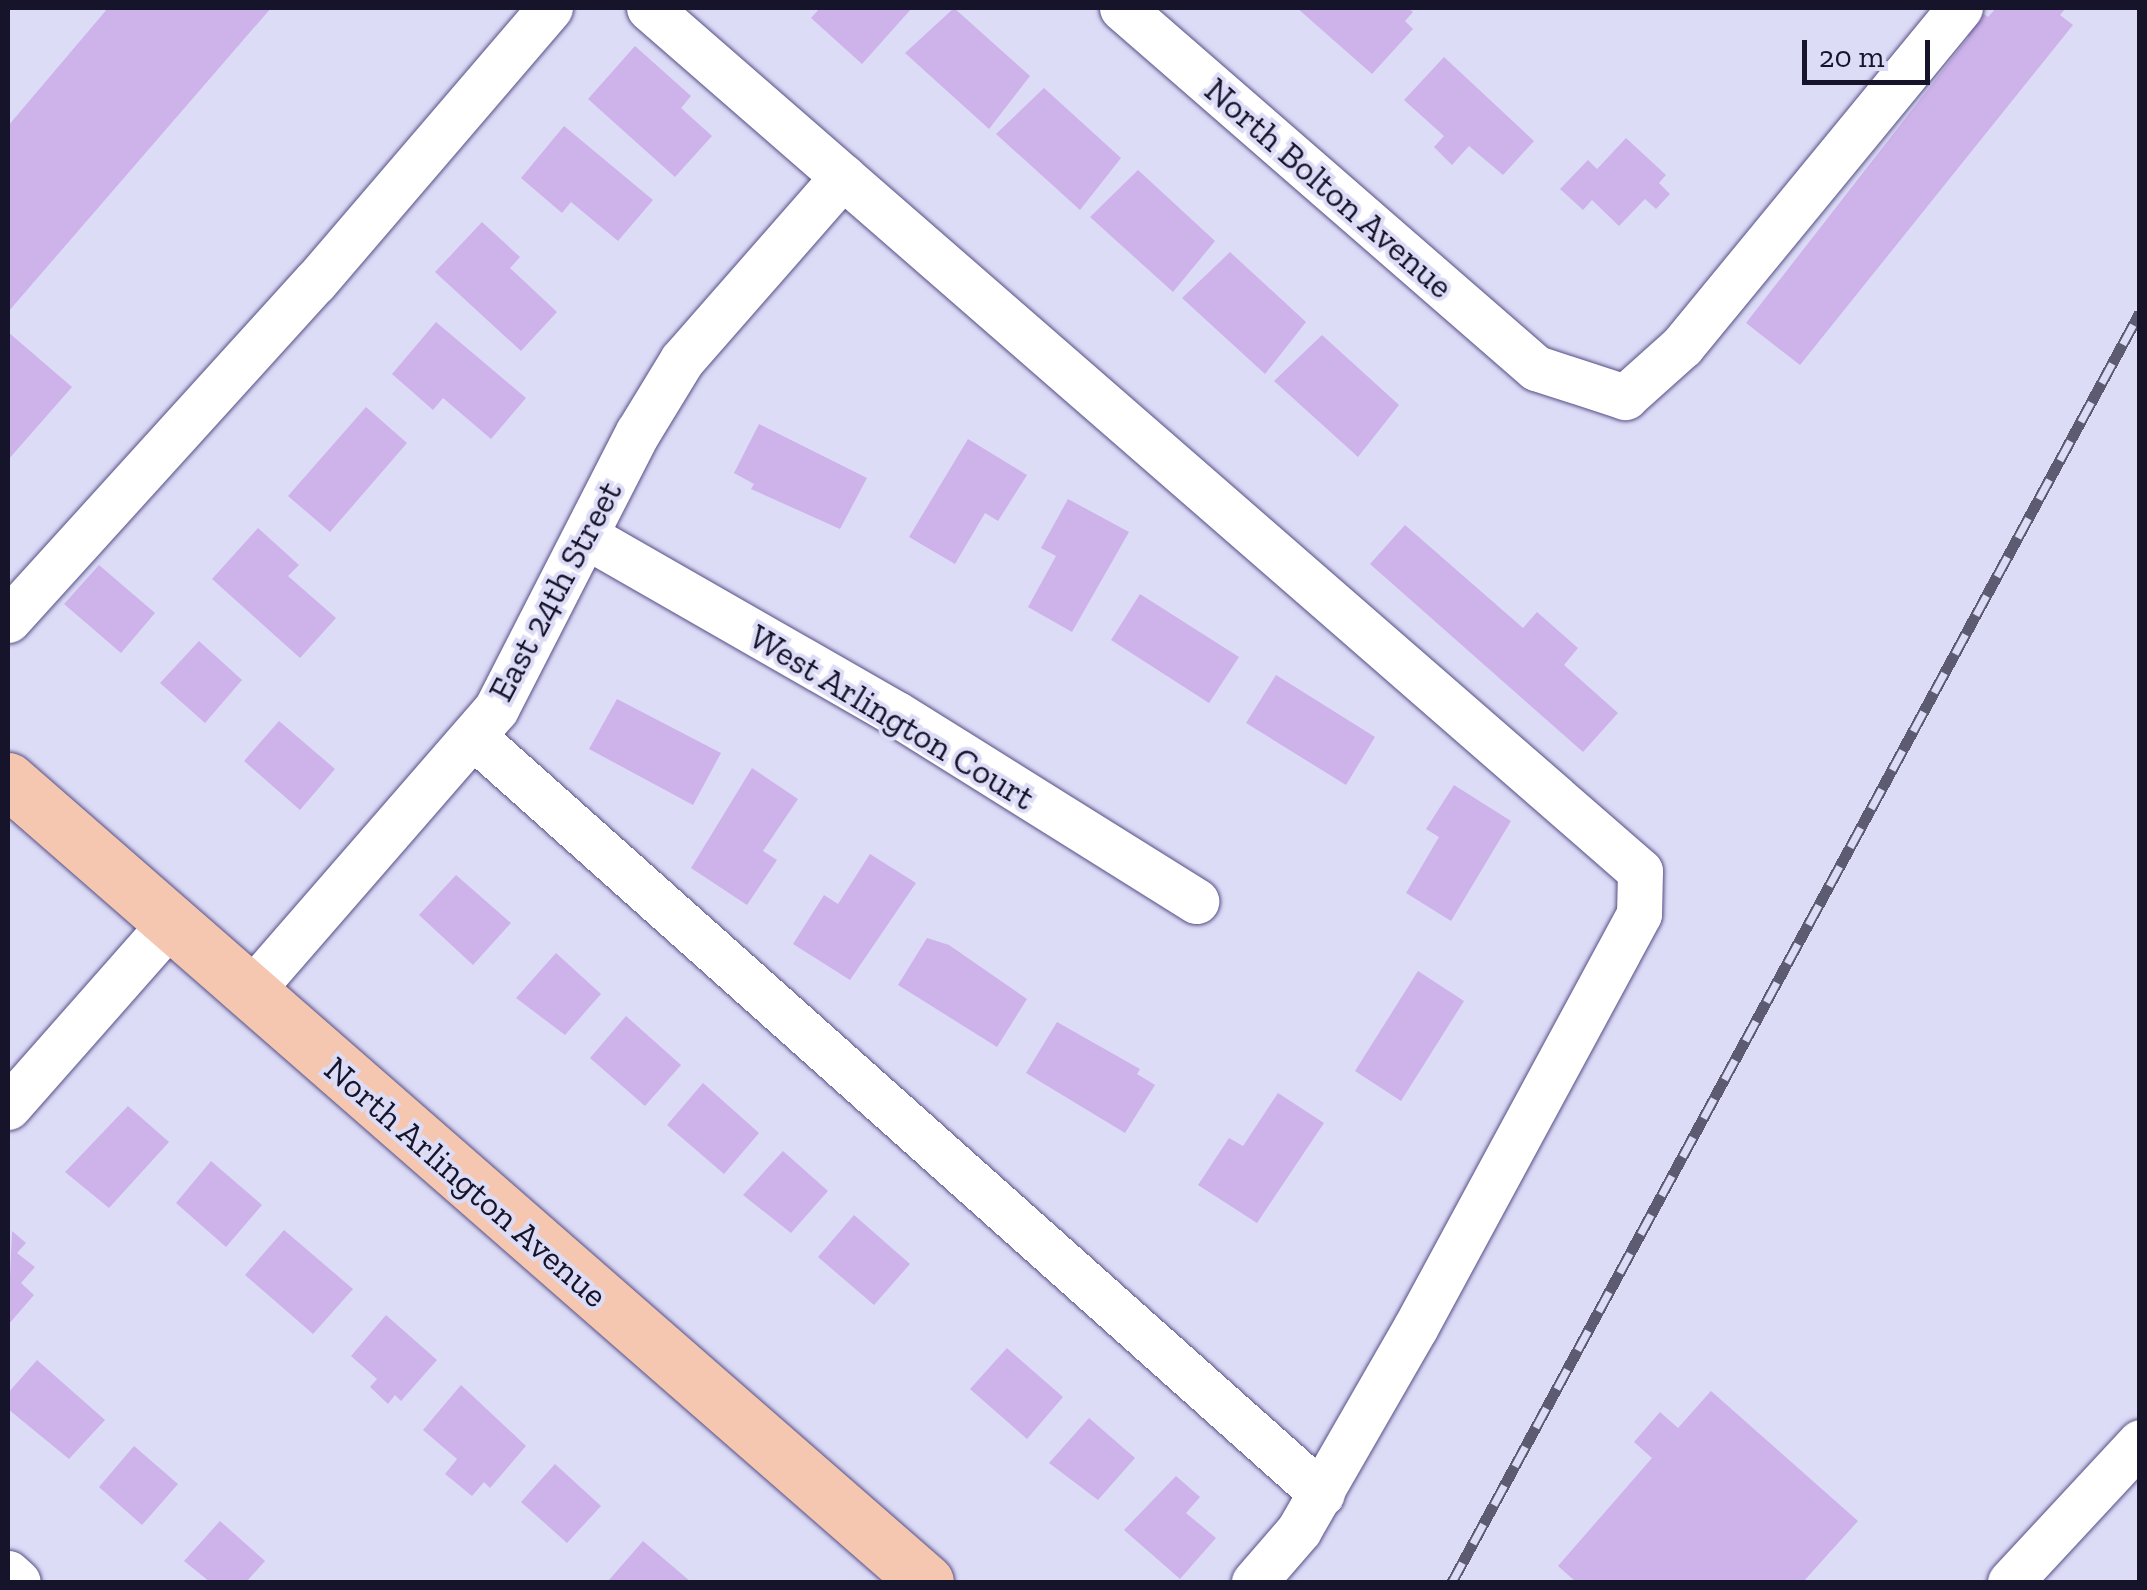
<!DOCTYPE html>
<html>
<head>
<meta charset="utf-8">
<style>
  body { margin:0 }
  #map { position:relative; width:2147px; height:1590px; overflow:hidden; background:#dddcf7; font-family:"Zilla Slab",serif }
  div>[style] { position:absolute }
  .building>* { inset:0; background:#ceb2ea }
  .roads { filter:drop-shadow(0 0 2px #554f86) drop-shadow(0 0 2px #554f86) }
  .minor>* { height:45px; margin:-22.5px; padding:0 22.5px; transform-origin:22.5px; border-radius:22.5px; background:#fff }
  .major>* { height:55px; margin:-27.5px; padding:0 27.5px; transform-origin:27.5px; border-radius:27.5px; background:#f5c7b0 }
  .rail>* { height:11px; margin-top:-5.5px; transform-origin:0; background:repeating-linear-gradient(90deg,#dddcf7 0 22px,#5c5b72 0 44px); box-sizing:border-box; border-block:2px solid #5c5b72 }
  span { translate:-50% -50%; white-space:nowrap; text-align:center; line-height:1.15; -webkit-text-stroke:8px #dddcf7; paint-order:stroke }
  .street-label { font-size:35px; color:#16142a }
  .frame { position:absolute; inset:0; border:10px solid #16142a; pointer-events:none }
  .scale { position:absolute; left:1802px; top:40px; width:128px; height:45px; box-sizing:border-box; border:5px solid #16142a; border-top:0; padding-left:12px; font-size:30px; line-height:35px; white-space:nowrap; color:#16142a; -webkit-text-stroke:8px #dddcf7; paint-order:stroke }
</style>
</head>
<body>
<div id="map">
  <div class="building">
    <div style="clip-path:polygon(108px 8px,271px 8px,8px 312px,8px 126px)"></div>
    <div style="clip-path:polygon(820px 8px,912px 8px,862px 64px,811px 18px)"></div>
    <div style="clip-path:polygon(954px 8px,1030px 76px,989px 129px,905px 53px)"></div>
    <div style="clip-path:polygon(1297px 8px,1408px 8px,1413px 12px,1405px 21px,1413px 29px,1372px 74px)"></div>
    <div style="clip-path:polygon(1996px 8px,2066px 8px,2060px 15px,2073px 25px,1800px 365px,1746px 323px,1964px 43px,1969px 37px,1960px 31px,1977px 9px,1988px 17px)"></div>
    <div style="clip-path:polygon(635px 46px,691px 96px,681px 108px,712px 136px,675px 177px,588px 99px)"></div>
    <div style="clip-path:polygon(1444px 57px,1534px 141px,1503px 175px,1469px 146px,1452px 165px,1434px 147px,1444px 136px,1404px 100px)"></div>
    <div style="clip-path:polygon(1044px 88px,1121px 158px,1080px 210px,996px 134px)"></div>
    <div style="clip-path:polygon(564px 126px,653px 200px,618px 241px,571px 202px,562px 213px,521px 178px)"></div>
    <div style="clip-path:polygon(1626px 138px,1666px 175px,1659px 183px,1670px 194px,1656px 209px,1645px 199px,1619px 226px,1592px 200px,1583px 210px,1560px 189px,1588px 160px,1597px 169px)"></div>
    <div style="clip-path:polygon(1138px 170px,1215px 241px,1173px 292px,1090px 217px)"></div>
    <div style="clip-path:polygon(482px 222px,520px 257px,510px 268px,557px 312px,521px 351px,435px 272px)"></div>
    <div style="clip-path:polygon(1230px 252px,1306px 322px,1265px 374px,1182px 298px)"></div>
    <div style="clip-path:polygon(436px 322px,526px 398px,491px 439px,443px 398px,433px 410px,392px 374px)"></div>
    <div style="clip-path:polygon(8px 332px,72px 387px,8px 460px)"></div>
    <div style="clip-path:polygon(1322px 335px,1399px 405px,1358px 457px,1274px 381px)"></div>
    <div style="clip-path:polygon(366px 407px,407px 443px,330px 532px,288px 496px)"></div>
    <div style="clip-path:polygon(759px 424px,867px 478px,840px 529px,751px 489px,754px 484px,734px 473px)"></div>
    <div style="clip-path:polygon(968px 439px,1027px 475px,998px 521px,985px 513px,955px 564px,909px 537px)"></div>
    <div style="clip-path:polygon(1068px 499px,1129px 532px,1072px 632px,1028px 607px,1056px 556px,1041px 548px)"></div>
    <div style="clip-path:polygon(1405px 525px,1523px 628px,1537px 612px,1578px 648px,1564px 665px,1618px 713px,1583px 752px,1370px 564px)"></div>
    <div style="clip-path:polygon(258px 528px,299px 565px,288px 576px,336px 618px,300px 658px,212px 579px)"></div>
    <div style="clip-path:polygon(99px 565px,155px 613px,121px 653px,64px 604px)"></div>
    <div style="clip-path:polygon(1140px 594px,1239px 657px,1209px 703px,1111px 640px)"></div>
    <div style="clip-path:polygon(199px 641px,242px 680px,205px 723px,160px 683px)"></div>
    <div style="clip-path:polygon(1276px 675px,1375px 737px,1346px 785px,1246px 723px)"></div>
    <div style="clip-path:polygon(617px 699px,721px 753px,693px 805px,589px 749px)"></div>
    <div style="clip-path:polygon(279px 721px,335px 769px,300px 810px,244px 761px)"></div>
    <div style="clip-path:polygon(752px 768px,798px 799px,763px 851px,777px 860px,747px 905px,691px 868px)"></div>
    <div style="clip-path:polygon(1454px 785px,1511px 821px,1451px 921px,1406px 893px,1439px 837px,1426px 829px)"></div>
    <div style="clip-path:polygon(870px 854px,916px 883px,850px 980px,793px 944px,824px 895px,838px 904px)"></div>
    <div style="clip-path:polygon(456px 875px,511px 923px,473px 965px,419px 915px)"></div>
    <div style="clip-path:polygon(927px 938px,949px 945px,1027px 999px,997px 1047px,898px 985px)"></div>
    <div style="clip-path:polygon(556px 953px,601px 994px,565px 1035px,516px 998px)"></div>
    <div style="clip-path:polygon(1418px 971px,1464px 1001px,1401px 1101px,1355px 1071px)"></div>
    <div style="clip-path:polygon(626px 1016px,681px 1065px,645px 1106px,590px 1058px)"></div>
    <div style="clip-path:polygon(1057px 1022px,1140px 1069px,1137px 1074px,1155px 1085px,1125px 1133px,1026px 1073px)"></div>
    <div style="clip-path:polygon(703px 1083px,759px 1133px,724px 1174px,667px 1125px)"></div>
    <div style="clip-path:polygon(1278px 1093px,1324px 1123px,1257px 1223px,1198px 1185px,1229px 1138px,1243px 1146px)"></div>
    <div style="clip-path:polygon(128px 1106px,169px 1142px,109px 1208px,65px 1172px)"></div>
    <div style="clip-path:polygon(783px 1151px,828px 1191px,791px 1233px,743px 1195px)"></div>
    <div style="clip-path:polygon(211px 1161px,262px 1205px,226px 1247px,176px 1203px)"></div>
    <div style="clip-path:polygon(854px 1215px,910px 1264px,874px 1305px,818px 1257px)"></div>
    <div style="clip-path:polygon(284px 1230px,353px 1289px,313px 1334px,245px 1275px)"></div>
    <div style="clip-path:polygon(12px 1231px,26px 1243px,17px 1253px,35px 1267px,21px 1283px,34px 1295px,8px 1325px)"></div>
    <div style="clip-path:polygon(386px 1315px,437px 1360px,401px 1401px,395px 1395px,388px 1404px,370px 1387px,377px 1379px,351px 1356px)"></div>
    <div style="clip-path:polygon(1007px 1348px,1063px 1397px,1027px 1439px,970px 1389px)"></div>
    <div style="clip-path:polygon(37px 1360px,105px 1420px,69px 1459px,8px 1409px,8px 1393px)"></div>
    <div style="clip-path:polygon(461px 1385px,526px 1446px,490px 1488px,484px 1482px,472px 1496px,445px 1474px,457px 1459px,423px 1430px)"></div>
    <div style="clip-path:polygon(1711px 1391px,1858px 1521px,1803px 1582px,1576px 1582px,1558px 1566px,1652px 1458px,1634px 1442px,1660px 1412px,1678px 1428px)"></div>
    <div style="clip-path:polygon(1089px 1418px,1135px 1458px,1098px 1500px,1049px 1463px)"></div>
    <div style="clip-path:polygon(134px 1446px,178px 1484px,142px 1525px,99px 1487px)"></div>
    <div style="clip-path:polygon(555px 1464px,601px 1506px,567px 1543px,521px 1502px)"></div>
    <div style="clip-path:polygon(1176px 1476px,1200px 1497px,1186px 1513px,1216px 1538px,1180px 1579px,1124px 1530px)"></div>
    <div style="clip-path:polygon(220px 1521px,265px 1561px,246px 1582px,210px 1582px,184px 1561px)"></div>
    <div style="clip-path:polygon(643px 1541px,691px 1582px,609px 1580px)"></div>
  </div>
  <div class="roads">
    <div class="minor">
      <div style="left:649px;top:8px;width:1314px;rotate:41.05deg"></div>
      <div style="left:1640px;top:871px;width:43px;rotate:91.3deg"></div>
      <div style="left:1639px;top:914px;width:471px;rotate:118.4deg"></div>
      <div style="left:1415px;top:1328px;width:233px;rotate:119.9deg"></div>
      <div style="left:1299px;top:1530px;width:69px;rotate:130.9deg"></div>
      <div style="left:1122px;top:8px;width:549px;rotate:41.01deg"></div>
      <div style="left:1536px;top:368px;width:94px;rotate:18deg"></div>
      <div style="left:1625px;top:397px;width:76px;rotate:-41.8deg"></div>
      <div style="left:1682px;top:346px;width:438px;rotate:-50.6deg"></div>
      <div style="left:586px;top:536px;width:358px;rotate:29.8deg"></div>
      <div style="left:897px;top:714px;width:353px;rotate:32deg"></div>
      <div style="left:8px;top:620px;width:457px;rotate:-47.8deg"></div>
      <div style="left:315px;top:282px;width:361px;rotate:-49.4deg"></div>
      <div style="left:475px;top:738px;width:1135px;rotate:41.75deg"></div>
      <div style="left:249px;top:993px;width:376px;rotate:-49deg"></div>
      <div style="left:496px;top:709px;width:311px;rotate:-62.9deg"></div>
      <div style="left:638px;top:432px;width:84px;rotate:-58.6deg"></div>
      <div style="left:682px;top:360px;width:244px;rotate:-48.8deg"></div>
      <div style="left:8px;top:1107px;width:245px;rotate:-48.6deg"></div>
      <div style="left:8px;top:1573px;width:13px;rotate:42deg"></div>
      <div style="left:2010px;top:1582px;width:191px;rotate:-47.1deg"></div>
    </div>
    <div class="major">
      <div style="left:8px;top:780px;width:1219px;rotate:41.14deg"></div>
    </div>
  </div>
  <div class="rail">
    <div style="left:1452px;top:1582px;width:1444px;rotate:-61.55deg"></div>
  </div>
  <div class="street-label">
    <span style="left:1329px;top:188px;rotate:41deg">North Bolton Avenue</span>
    <span style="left:555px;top:591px;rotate:-62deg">East 24th Street</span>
    <span style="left:892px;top:717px;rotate:31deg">West Arlington Court</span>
    <span style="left:466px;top:1182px;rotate:41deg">North Arlington Avenue</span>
  </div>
  <div class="frame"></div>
  <div class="scale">20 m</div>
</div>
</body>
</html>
